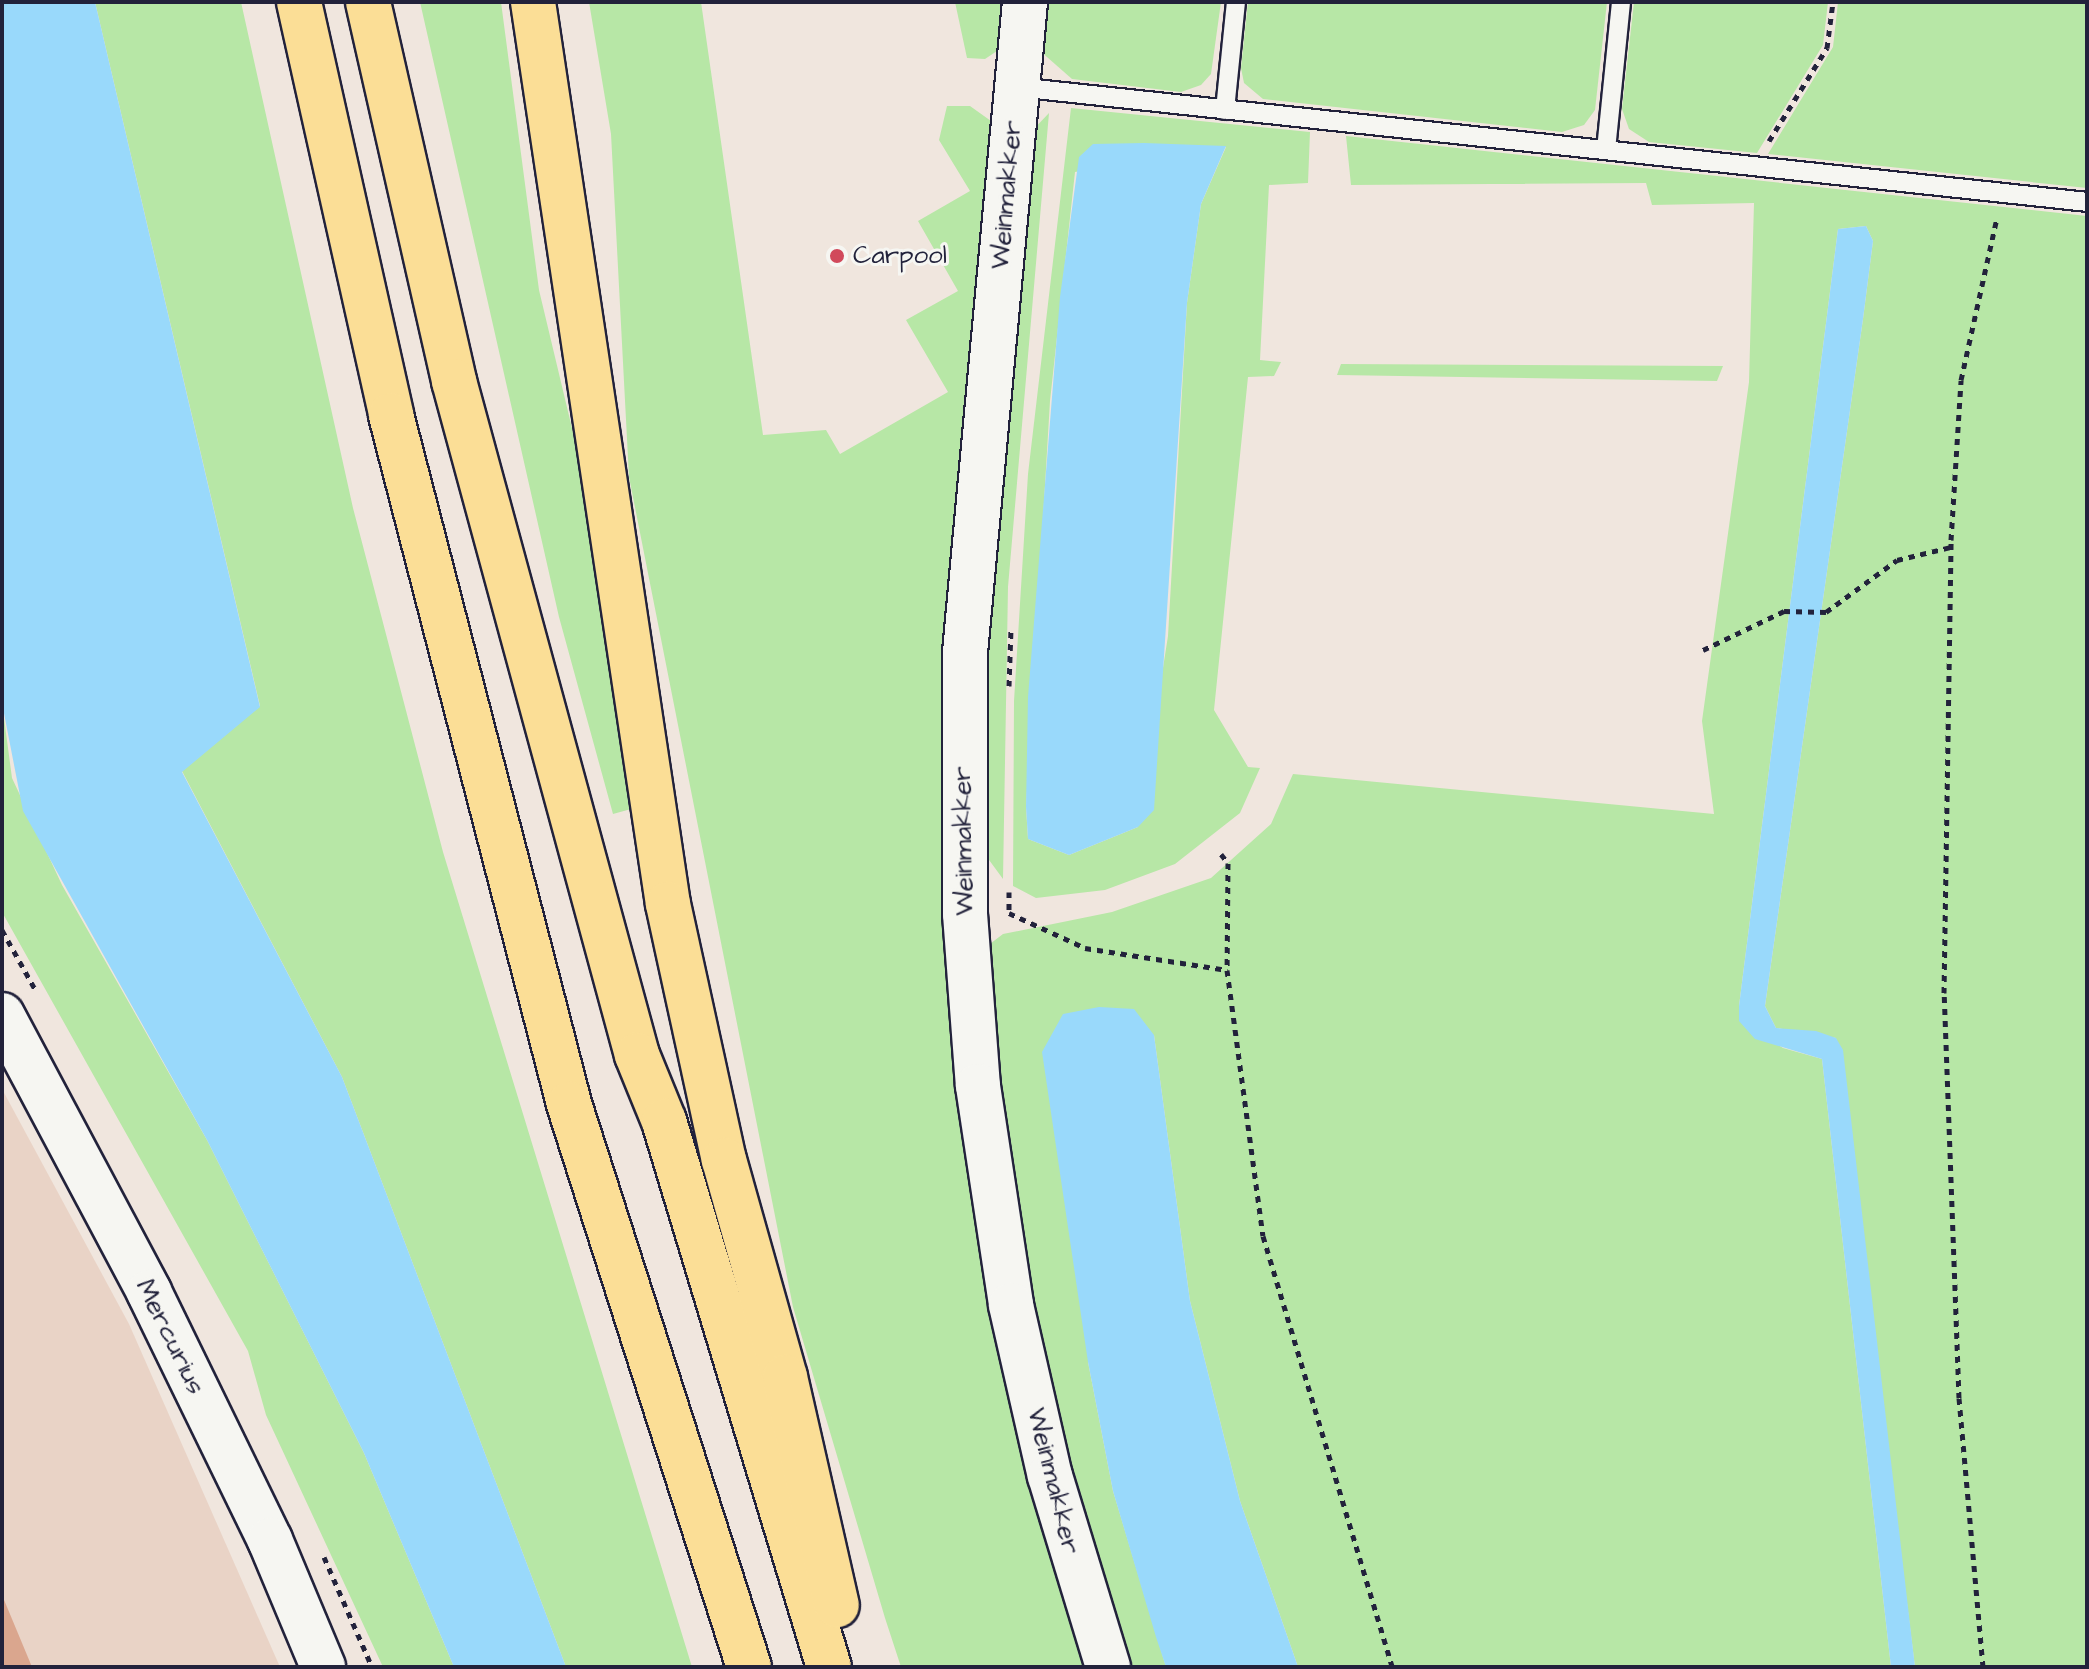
<!DOCTYPE html>
<style>
body{margin:0}
#map{position:relative;width:2089px;height:1669px;overflow:hidden;background:#f0e6de;font-family:"Architects Daughter",sans-serif}
div>[style]{position:absolute}
.built>*{inset:0;background:#e9d3c6}
.green>*{inset:0;background:#b7e7a6}
.water>*{inset:0;background:#99d9fb}
.building>*{inset:0;background:#daa68e}
.path>*{height:5px;margin-top:-2.5px;transform-origin:0;background:repeating-linear-gradient(90deg,#22223b 0 6px,transparent 0 12px)}
.roads{filter:drop-shadow(2px 0 #22223b) drop-shadow(-2px 0 #22223b) drop-shadow(0 2px #22223b) drop-shadow(0 -2px #22223b)}
.lane>*{height:18px;margin:-9px;padding:0 9px;transform-origin:9px;border-radius:9px;background:#f6f6f2}
.secondary>*{height:44px;margin:-22px;padding:0 22px;transform-origin:22px;border-radius:22px;background:#f6f6f2}
.highway>*{height:44px;margin:-22px;padding:0 22px;transform-origin:22px;border-radius:22px;background:#fbde96}
.dots>*{width:22px;height:22px;translate:-50% -50%;box-sizing:border-box;border:4px solid #f6f6f2;border-radius:50%}
span{translate:-50% -50%;white-space:nowrap;text-align:center;line-height:1.15;-webkit-text-stroke:6px #f6f6f2;paint-order:stroke}
.street-label{font-size:26px;color:#22223b}
.poi-label{font-size:26px;color:#22223b}
.left{translate:0 -50%;text-align:left}
.frame{position:absolute;inset:0;border:4px solid #22223b;pointer-events:none}
</style>
<div id="map">
<div class="built">
<div style="clip-path:polygon(2px 1089px,129px 1324px,280px 1667px,2px 1667px)"></div>
</div>
<div class="green">
<div style="clip-path:polygon(95px 2px,241px 2px,353px 508px,443px 852px,692px 1667px,566px 1667px,342px 1077px,182px 771px,260px 706px)"></div>
<div style="clip-path:polygon(420px 2px,501px 2px,539px 290px,586px 487px,631px 809px,613px 814px,559px 617px)"></div>
<div style="clip-path:polygon(589px 2px,701px 2px,763px 435px,826px 430px,840px 454px,948px 392px,906px 320px,958px 291px,918px 221px,970px 191px,939px 140px,947px 106px,970px 106px,991px 121px,995px 138px,945px 914px,1090px 1667px,901px 1667px,885px 1618px,793px 1307px,629px 477px,611px 134px)"></div>
<div style="clip-path:polygon(955px 2px,1008px 2px,997px 51px,985px 59px,967px 58px)"></div>
<div style="clip-path:polygon(1040px 2px,1221px 2px,1211px 74px,1201px 85px,1181px 92px,1072px 79px,1039px 50px)"></div>
<div style="clip-path:polygon(1248px 2px,1607px 2px,1595px 110px,1584px 125px,1562px 132px,1263px 99px,1244px 83px,1241px 68px)"></div>
<div style="clip-path:polygon(1634px 2px,1828px 2px,1823px 45px,1757px 153px,1649px 142px,1629px 129px,1622px 109px)"></div>
<div style="clip-path:polygon(1838px 2px,2087px 2px,2087px 188px,1768px 154px,1833px 47px)"></div>
<div style="clip-path:polygon(evenodd,1071px 108px,1310px 132px,1308px 183px,1269px 185px,1260px 360px,1281px 362px,1274px 376px,1248px 377px,1214px 710px,1248px 767px,1260px 768px,1240px 813px,1175px 864px,1105px 890px,1036px 898px,1013px 886px,1014px 701px,1028px 474px,1071px 108px,1226px 147px,1201px 204px,1187px 303px,1168px 636px,1138px 827px,1069px 855px,1028px 839px,1026px 807px,1050px 401px,1075px 172px,1226px 147px)"></div>
<div style="clip-path:polygon(1049px 113px,1008px 587px,1003px 879px,981px 849px,983px 702px,1030px 133px)"></div>
<div style="clip-path:polygon(1346px 136px,2087px 216px,2087px 1667px,1915px 1667px,1836px 1038px,1776px 1028px,1765px 1006px,1863px 319px,1873px 241px,1866px 226px,1838px 229px,1739px 1006px,1740px 1021px,1783px 1048px,1822px 1059px,1891px 1667px,1298px 1667px,1240px 1501px,1190px 1301px,1154px 1035px,1088px 1362px,1113px 1491px,1166px 1667px,1127px 1667px,1050px 1396px,1010px 1187px,986px 947px,1003px 934px,1112px 912px,1211px 878px,1271px 824px,1293px 774px,1714px 814px,1702px 721px,1749px 382px,1754px 203px,1652px 205px,1646px 183px,1351px 185px)"></div>
<div style="clip-path:polygon(1341px 364px,1723px 366px,1717px 381px,1337px 375px)"></div>
<div style="clip-path:polygon(2px 703px,12px 778px,62px 885px,207px 1140px,364px 1453px,454px 1667px,383px 1667px,266px 1415px,248px 1351px,2px 912px)"></div>
</div>
<div class="water">
<div style="clip-path:polygon(2px 2px,95px 2px,260px 707px,182px 772px,342px 1077px,566px 1667px,454px 1667px,364px 1453px,207px 1140px,23px 811px,2px 703px)"></div>
<div style="clip-path:polygon(1144px 143px,1226px 146px,1201px 204px,1187px 303px,1154px 810px,1138px 827px,1069px 855px,1028px 839px,1026px 807px,1028px 697px,1060px 297px,1079px 157px,1093px 144px)"></div>
<div style="clip-path:polygon(1866px 226px,1873px 241px,1863px 319px,1765px 1006px,1776px 1028px,1816px 1031px,1836px 1038px,1843px 1050px,1915px 1667px,1891px 1667px,1822px 1059px,1755px 1039px,1739px 1021px,1739px 1006px,1838px 229px)"></div>
<div style="clip-path:polygon(1099px 1007px,1134px 1009px,1154px 1035px,1190px 1301px,1240px 1501px,1298px 1667px,1166px 1667px,1156px 1637px,1113px 1491px,1088px 1362px,1042px 1052px,1063px 1014px)"></div>
</div>
<div class="building">
<div style="clip-path:polygon(2px 1595px,32px 1667px,2px 1667px)"></div>
</div>
<div class="path">
<div style="left:1769px;top:141px;width:110px;rotate:-58.1deg"></div>
<div style="left:1827px;top:48px;width:46px;rotate:-82.6deg"></div>
<div style="left:1703px;top:650px;width:90px;rotate:-25.7deg"></div>
<div style="left:1784px;top:611px;width:42px;rotate:1.4deg"></div>
<div style="left:1826px;top:612px;width:88px;rotate:-36.2deg"></div>
<div style="left:1897px;top:560px;width:56px;rotate:-13.5deg"></div>
<div style="left:1009px;top:686px;width:58px;rotate:-88deg"></div>
<div style="left:1221px;top:854px;width:11px;rotate:52deg"></div>
<div style="left:1228px;top:863px;width:107px;rotate:90.5deg"></div>
<div style="left:1227px;top:970px;width:268px;rotate:82.3deg"></div>
<div style="left:1263px;top:1236px;width:450px;rotate:73.3deg"></div>
<div style="left:1009px;top:892px;width:21px;rotate:90deg"></div>
<div style="left:1009px;top:913px;width:84px;rotate:24.7deg"></div>
<div style="left:1085px;top:948px;width:144px;rotate:8.8deg"></div>
<div style="left:2px;top:930px;width:68px;rotate:60.8deg"></div>
<div style="left:324px;top:1557px;width:120px;rotate:66.4deg"></div>
<div style="left:1983px;top:1667px;width:270px;rotate:-95.1deg"></div>
<div style="left:1959px;top:1398px;width:405px;rotate:-92.1deg"></div>
<div style="left:1944px;top:993px;width:453px;rotate:-89.1deg"></div>
<div style="left:1951px;top:540px;width:160px;rotate:-86.4deg"></div>
<div style="left:1961px;top:380px;width:166px;rotate:-77.5deg"></div>
</div>
<div class="roads">
<div class="lane">
<div style="left:1017px;top:87px;width:1076px;rotate:6.13deg"></div>
<div style="left:1225px;top:110px;width:109px;rotate:-84.2deg"></div>
<div style="left:1606px;top:150px;width:149px;rotate:-84.2deg"></div>
</div>
<div class="secondary">
<div style="left:1025px;top:2px;width:653px;rotate:95.27deg"></div>
<div style="left:965px;top:652px;width:262px;rotate:90deg"></div>
<div style="left:965px;top:914px;width:172px;rotate:85.7deg"></div>
<div style="left:978px;top:1086px;width:221px;rotate:81.4deg"></div>
<div style="left:1011px;top:1305px;width:175px;rotate:77.2deg"></div>
<div style="left:1050px;top:1476px;width:200px;rotate:73.1deg"></div>
<div style="left:2px;top:1015px;width:314px;rotate:62deg"></div>
<div style="left:149px;top:1292px;width:276px;rotate:64deg"></div>
<div style="left:270px;top:1540px;width:138px;rotate:67.3deg"></div>
</div>
<div class="highway">
<div style="left:299px;top:2px;width:423px;rotate:77.4deg"></div>
<div style="left:391px;top:415px;width:712px;rotate:75.51deg"></div>
<div style="left:569px;top:1104px;width:591px;rotate:72.27deg"></div>
<div style="left:368px;top:2px;width:389px;rotate:77.2deg"></div>
<div style="left:454px;top:381px;width:698px;rotate:74.81deg"></div>
<div style="left:637px;top:1055px;width:71px;rotate:67.8deg"></div>
<div style="left:664px;top:1121px;width:570px;rotate:73.19deg"></div>
<div style="left:533px;top:2px;width:912px;rotate:81.49deg"></div>
<div style="left:668px;top:904px;width:262px;rotate:77.7deg"></div>
<div style="left:724px;top:1160px;width:225px;rotate:74.3deg"></div>
<div style="left:785px;top:1377px;width:234px;rotate:77.2deg"></div>
</div>
</div>
<div class="dots">
<div style="left:837px;top:256px;background:#d1495b"></div>
</div>
<div class="street-label">
<span style="left:1007px;top:195px;rotate:-85deg">Weinmakker</span>
<span style="left:964px;top:841px;rotate:-91deg">Weinmakker</span>
<span style="left:170px;top:1337px;rotate:64deg">Mercurius</span>
<span style="left:1053px;top:1481px;rotate:76deg">Weinmakker</span>
</div>
<div class="poi-label">
<span class="left" style="left:853px;top:256px">Carpool</span>
</div>
<div class="frame"></div>
</div>
